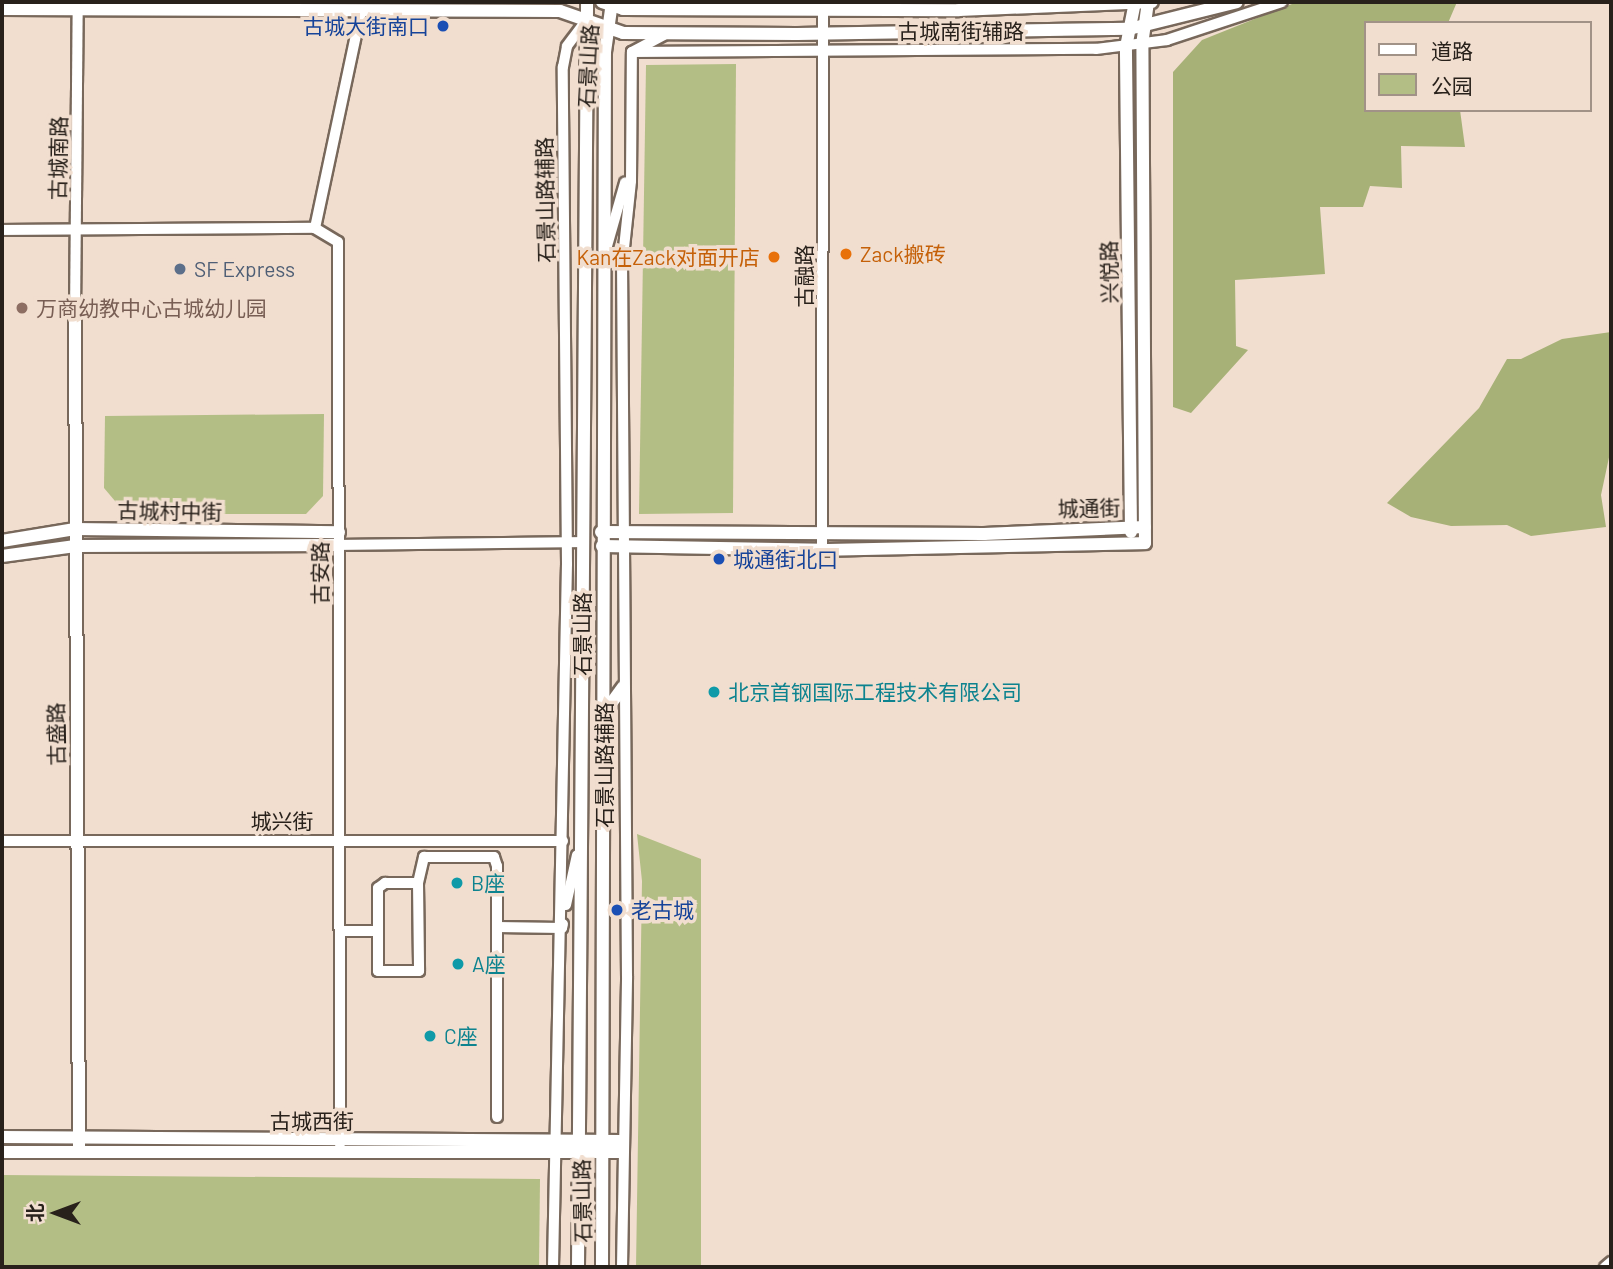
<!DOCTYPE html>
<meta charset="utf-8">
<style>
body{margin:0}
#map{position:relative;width:1613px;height:1269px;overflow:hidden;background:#f1decf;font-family:Barlow,"Noto Sans SC",sans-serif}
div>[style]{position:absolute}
.green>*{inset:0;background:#b3be85}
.forest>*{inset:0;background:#a7b177}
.roads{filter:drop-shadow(2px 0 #78685b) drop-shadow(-2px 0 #78685b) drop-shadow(0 2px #78685b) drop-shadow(0 -2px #78685b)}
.minor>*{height:10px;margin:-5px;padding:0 5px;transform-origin:5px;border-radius:5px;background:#fff}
.major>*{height:12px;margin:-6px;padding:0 6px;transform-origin:6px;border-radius:6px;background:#fff}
.dots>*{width:19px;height:19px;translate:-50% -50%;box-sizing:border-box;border:4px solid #f1decf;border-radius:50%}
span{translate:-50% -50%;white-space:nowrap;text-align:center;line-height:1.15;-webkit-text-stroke:7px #f1decf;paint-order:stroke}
.transit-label{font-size:21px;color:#164399}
.right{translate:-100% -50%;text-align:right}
.left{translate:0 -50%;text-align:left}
.street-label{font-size:21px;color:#28211b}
.food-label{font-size:21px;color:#c56008}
.service-label{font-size:21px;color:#4e5e75}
.education-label{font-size:21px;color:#785e54}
.culture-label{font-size:21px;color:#0d838f}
.frame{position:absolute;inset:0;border:4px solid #28211b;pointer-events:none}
.legend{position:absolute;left:1364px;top:21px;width:228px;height:91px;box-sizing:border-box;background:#f1decf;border:2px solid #a19287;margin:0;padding:9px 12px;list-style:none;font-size:21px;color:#28211b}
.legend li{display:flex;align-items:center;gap:14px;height:35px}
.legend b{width:35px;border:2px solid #a19287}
.north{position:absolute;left:21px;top:1178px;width:70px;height:70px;-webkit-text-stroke:5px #f1decf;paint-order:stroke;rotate:270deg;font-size:19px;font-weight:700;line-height:28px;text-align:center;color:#28211b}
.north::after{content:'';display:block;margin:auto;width:24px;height:32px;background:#28211b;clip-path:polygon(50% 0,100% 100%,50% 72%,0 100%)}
</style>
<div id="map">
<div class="green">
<div style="clip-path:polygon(736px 64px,733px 513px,639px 514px,646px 65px)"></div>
<div style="clip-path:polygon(324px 414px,323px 496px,306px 514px,126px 514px,104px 488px,105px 416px)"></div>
<div style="clip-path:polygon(637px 834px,701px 859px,701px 1267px,636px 1267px,642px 881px)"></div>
<div style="clip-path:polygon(2px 1175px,540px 1179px,539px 1267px,2px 1267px)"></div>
</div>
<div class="forest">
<div style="clip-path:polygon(1297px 2px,1457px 2px,1448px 23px,1366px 23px,1366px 110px,1460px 110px,1465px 147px,1401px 146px,1402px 188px,1370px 186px,1363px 207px,1320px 207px,1325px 274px,1235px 280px,1236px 346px,1248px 350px,1191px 413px,1173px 407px,1173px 72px,1202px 40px)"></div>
<div style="clip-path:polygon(1611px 332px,1611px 448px,1601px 495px,1606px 527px,1531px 536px,1507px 525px,1451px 526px,1411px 517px,1387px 503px,1479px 408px,1507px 359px,1521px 359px,1562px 339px)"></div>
</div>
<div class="roads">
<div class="minor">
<div style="left:632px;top:52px;width:464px;rotate:-0.4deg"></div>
<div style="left:1096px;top:49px;width:72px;rotate:-7.2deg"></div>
<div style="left:1167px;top:40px;width:121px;rotate:-18.3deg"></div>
<div style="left:2px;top:230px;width:313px;rotate:-0.4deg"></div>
<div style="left:607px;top:246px;width:66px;rotate:-74.1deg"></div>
<div style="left:75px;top:316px;width:314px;rotate:-89.5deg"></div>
<div style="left:339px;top:545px;width:244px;rotate:-0.7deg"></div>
<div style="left:822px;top:550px;width:548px;rotate:-89.9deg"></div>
<div style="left:2px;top:841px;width:561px"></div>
<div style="left:385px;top:883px;width:33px"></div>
<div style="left:418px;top:883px;width:88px;rotate:89.3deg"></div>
<div style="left:419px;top:971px;width:41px;rotate:180deg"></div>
<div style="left:378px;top:971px;width:83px;rotate:-90deg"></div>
<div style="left:378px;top:888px;width:9px;rotate:-36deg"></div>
<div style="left:418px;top:883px;width:27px;rotate:-77deg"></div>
<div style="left:424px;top:857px;width:70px"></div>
<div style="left:494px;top:857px;width:9px;rotate:72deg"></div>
<div style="left:497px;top:866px;width:251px;rotate:90deg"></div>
<div style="left:566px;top:905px;width:51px;rotate:-77.6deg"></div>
<div style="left:497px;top:927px;width:65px;rotate:0.9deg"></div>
<div style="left:562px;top:928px;width:4px;rotate:-76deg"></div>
<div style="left:341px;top:931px;width:37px"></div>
<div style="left:340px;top:1144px;width:902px;rotate:-90.13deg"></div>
<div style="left:338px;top:242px;width:27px;rotate:-149deg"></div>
<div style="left:315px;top:228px;width:222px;rotate:-78deg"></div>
<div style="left:553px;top:1267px;width:703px;rotate:-88.86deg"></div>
<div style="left:567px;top:564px;width:497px;rotate:-90.5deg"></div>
<div style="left:563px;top:67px;width:21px;rotate:-79deg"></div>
<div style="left:567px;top:46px;width:31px;rotate:-53deg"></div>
<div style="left:622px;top:1267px;width:291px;rotate:-89deg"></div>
<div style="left:627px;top:976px;width:709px;rotate:-90.4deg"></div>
<div style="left:622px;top:267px;width:86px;rotate:-84deg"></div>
<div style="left:631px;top:181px;width:129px;rotate:-89.6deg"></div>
<div style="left:632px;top:52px;width:36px;rotate:-28deg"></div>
<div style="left:1605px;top:1267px;width:8px;rotate:-40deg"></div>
</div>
<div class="major">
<div style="left:602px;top:2px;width:22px;rotate:18deg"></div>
<div style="left:623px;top:9px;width:336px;rotate:0.2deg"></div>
<div style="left:959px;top:10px;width:193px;rotate:-2.4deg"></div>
<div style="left:2px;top:9px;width:558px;rotate:0.21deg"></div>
<div style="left:560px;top:11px;width:67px;rotate:19.2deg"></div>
<div style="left:623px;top:33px;width:174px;rotate:0.3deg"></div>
<div style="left:797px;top:34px;width:332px;rotate:-0.9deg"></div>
<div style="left:1129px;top:29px;width:111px;rotate:-14deg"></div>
<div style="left:75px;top:316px;width:835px;rotate:89.73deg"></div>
<div style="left:601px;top:532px;width:383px;rotate:0.3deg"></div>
<div style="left:984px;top:534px;width:161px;rotate:-2.5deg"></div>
<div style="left:1131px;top:532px;width:485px;rotate:-90.6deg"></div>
<div style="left:1126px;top:47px;width:46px;rotate:-78.7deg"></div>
<div style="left:2px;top:541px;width:74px;rotate:-9.3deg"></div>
<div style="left:75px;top:529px;width:264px;rotate:0.7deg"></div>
<div style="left:602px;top:546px;width:220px;rotate:1deg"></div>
<div style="left:822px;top:550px;width:323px;rotate:-1.2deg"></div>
<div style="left:1145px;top:543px;width:498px;rotate:-90.3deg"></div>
<div style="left:1142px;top:45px;width:43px;rotate:-82.1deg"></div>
<div style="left:2px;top:556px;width:74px;rotate:-7.8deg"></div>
<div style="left:75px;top:546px;width:264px;rotate:-0.2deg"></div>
<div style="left:602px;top:716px;width:36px;rotate:-54deg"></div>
<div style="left:2px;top:1137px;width:620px;rotate:0.37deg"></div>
<div style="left:2px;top:1152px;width:620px"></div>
<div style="left:578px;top:1267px;width:1265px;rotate:-89.59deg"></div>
<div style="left:602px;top:1267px;width:1215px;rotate:-89.86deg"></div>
<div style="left:605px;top:52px;width:50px;rotate:-82deg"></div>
</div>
</div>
<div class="dots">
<div style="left:443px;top:26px;background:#1a4fb4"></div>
<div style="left:846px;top:254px;background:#e8710a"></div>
<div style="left:774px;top:257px;background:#e8710a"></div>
<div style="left:180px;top:269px;background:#5c6f8a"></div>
<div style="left:22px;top:308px;background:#8d6e63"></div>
<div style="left:719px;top:559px;background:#1a4fb4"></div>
<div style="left:714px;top:692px;background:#0f9aa8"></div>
<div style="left:457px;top:883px;background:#0f9aa8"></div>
<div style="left:617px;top:910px;background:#1a4fb4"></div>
<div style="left:458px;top:964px;background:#0f9aa8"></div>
<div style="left:430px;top:1036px;background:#0f9aa8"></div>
</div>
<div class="transit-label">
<span class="right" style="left:429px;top:26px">古城大街南口</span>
<span class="left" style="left:733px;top:559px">城通街北口</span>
<span class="left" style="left:631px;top:910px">老古城</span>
</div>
<div class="street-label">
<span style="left:961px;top:31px">古城南街辅路</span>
<span style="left:588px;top:66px;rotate:-87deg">石景山路</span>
<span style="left:58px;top:158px;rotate:-89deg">古城南路</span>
<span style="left:545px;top:200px;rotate:-91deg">石景山路辅路</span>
<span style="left:1109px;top:272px;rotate:-91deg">兴悦路</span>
<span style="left:804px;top:276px;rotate:-90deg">古融路</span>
<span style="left:1089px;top:508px;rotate:-1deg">城通街</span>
<span style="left:170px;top:511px;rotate:1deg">古城村中街</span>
<span style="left:320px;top:573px;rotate:-90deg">古安路</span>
<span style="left:582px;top:634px;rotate:-90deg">石景山路</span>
<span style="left:56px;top:734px;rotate:-91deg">古盛路</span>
<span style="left:604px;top:765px;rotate:-90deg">石景山路辅路</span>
<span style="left:282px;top:821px">城兴街</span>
<span style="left:312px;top:1121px">古城西街</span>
<span style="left:582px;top:1201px;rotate:-91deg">石景山路</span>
</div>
<div class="food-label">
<span class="left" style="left:860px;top:254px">Zack搬砖</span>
<span class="right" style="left:760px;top:257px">Kan在Zack对面开店</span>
</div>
<div class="service-label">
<span class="left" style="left:194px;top:269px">SF Express</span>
</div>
<div class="education-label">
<span class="left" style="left:36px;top:308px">万商幼教中心古城幼儿园</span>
</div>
<div class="culture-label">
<span class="left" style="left:728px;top:692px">北京首钢国际工程技术有限公司</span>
<span class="left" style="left:471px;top:883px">B座</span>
<span class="left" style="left:472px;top:964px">A座</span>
<span class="left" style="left:444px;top:1036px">C座</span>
</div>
<div class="frame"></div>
<ul class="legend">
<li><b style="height:9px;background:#fff"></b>道路</li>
<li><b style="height:19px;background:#b3be85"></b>公园</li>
</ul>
<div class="north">北</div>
</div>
